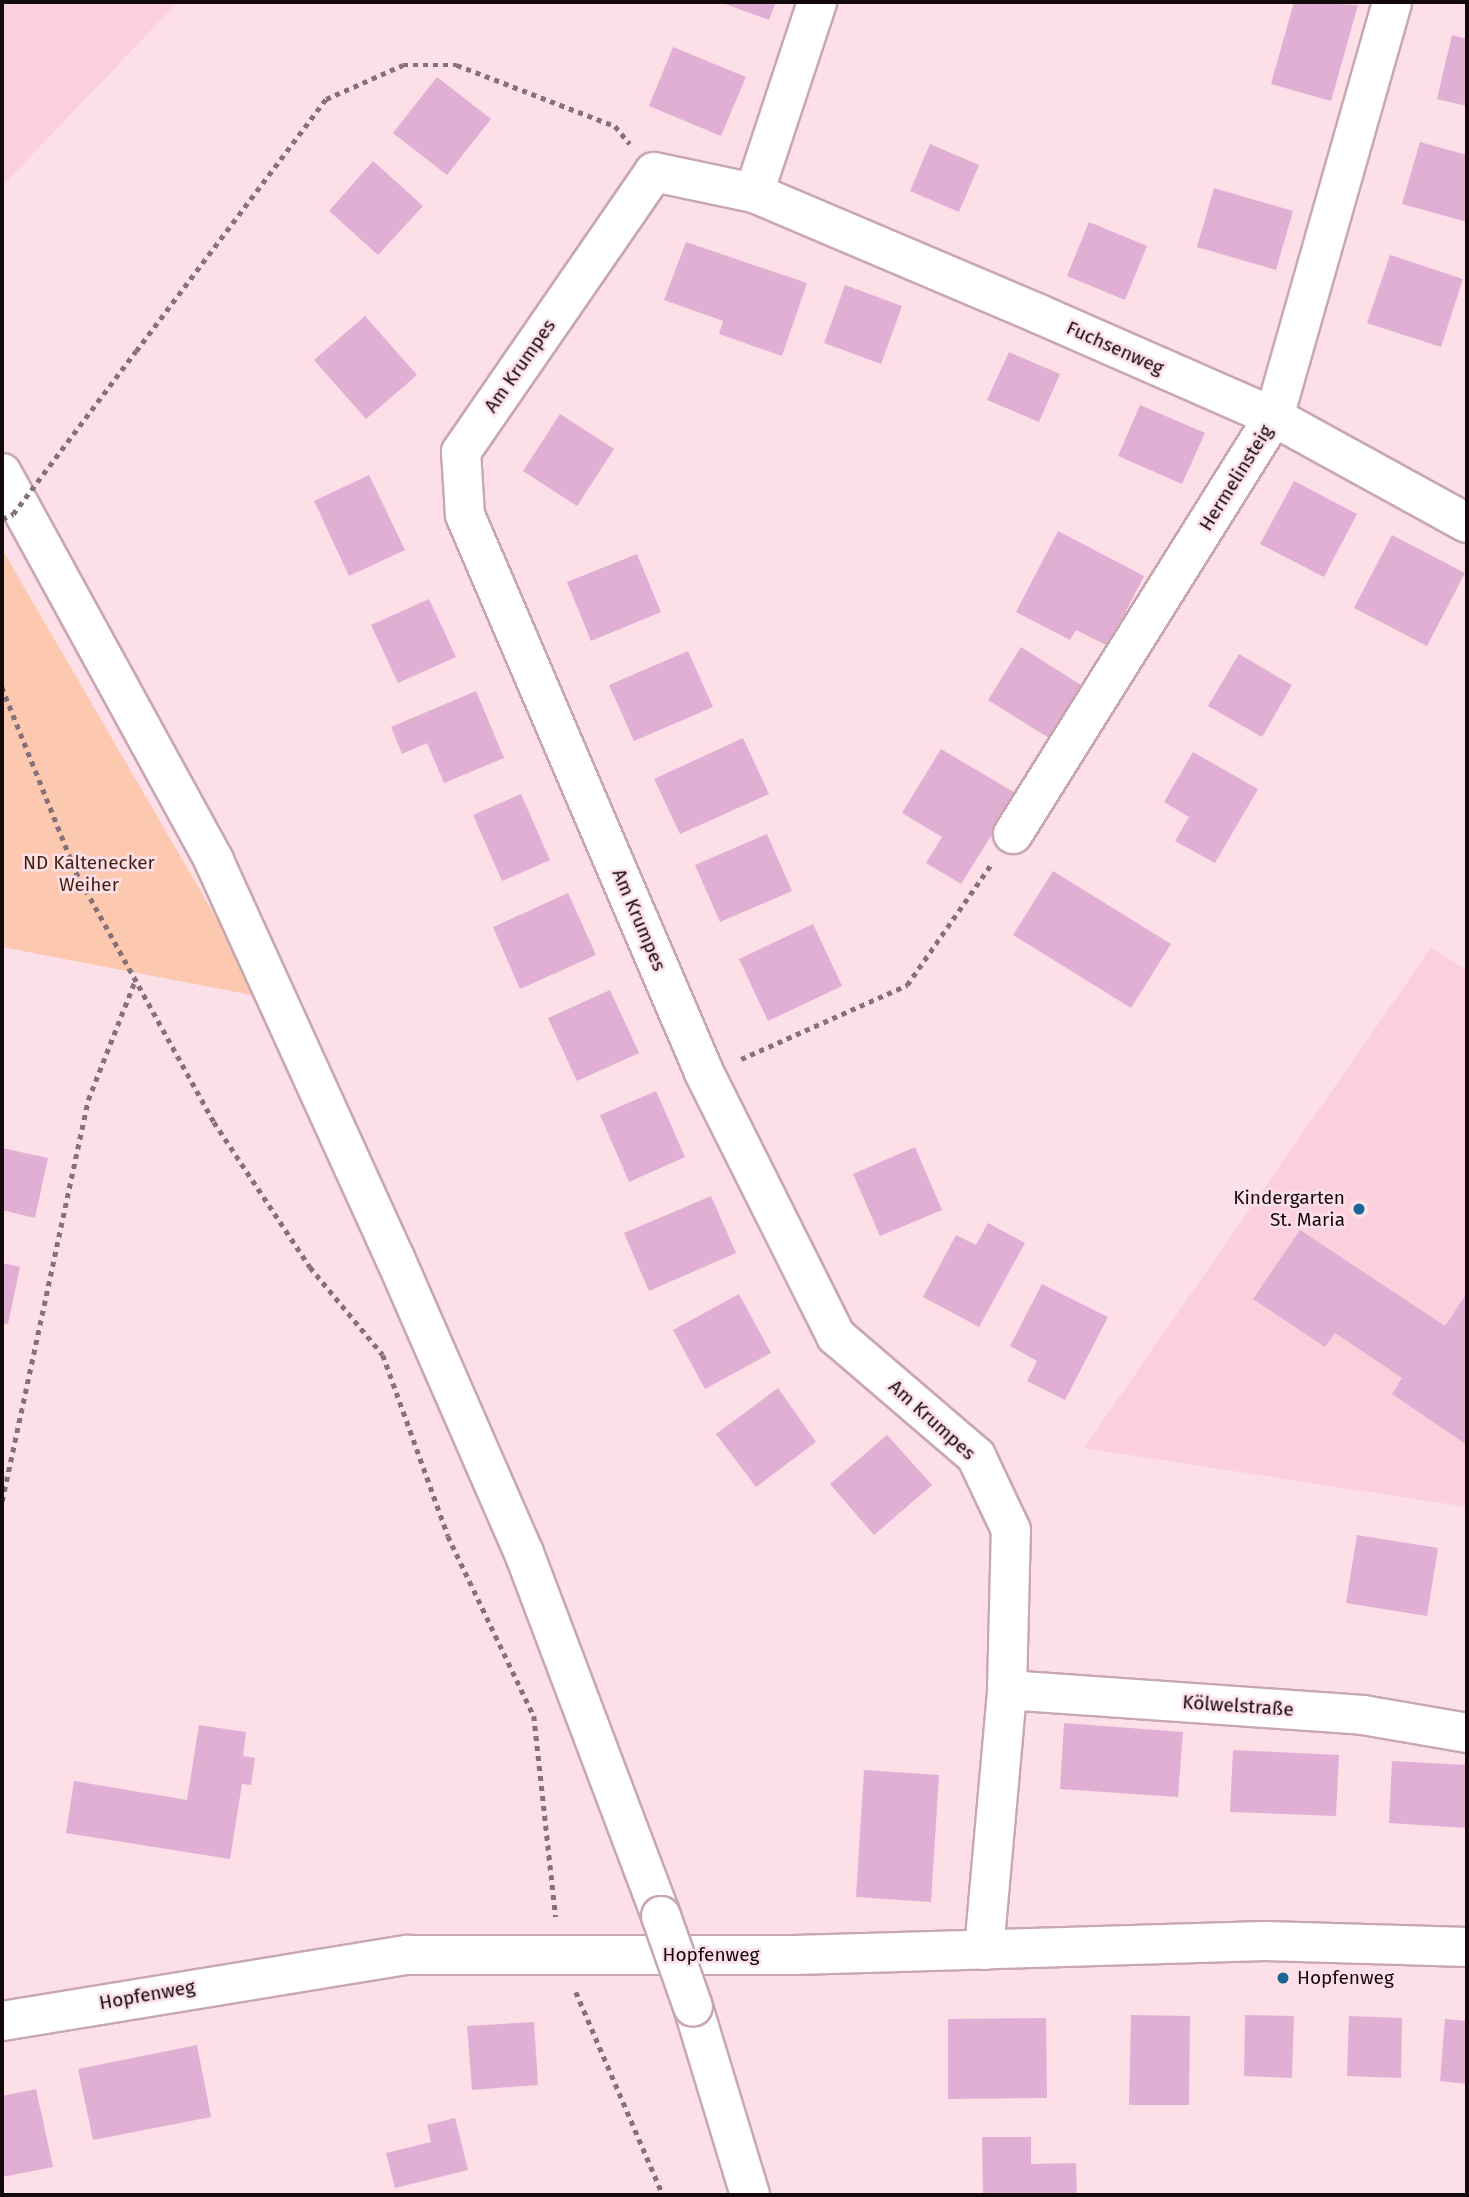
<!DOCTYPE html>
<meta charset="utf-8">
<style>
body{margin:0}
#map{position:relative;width:1469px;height:2197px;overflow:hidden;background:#fcdfe7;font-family:"Fira Sans",sans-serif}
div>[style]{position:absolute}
.built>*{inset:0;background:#fbcfdb}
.green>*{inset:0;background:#fcc8b0}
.building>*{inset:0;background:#e2afd4}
.path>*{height:4.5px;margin-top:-2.25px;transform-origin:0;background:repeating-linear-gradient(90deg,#857177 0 5px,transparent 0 10px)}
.roads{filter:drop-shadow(2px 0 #c9a7b1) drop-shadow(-2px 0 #c9a7b1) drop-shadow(0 2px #c9a7b1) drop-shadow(0 -2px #c9a7b1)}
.minor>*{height:38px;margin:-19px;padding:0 19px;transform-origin:19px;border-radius:19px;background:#fff}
.primary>*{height:38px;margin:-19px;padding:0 19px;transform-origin:19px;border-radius:19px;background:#fff}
.path-bridge>*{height:4.5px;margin-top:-2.25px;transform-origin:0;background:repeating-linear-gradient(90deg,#857177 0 5px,transparent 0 10px)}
.bridges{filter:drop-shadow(2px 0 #c9a7b1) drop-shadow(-2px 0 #c9a7b1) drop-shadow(0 2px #c9a7b1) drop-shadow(0 -2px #c9a7b1)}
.primary-bridge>*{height:38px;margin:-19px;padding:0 19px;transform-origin:19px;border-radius:19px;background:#fff}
.dots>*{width:19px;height:19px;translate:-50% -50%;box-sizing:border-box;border:4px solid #fcdfe7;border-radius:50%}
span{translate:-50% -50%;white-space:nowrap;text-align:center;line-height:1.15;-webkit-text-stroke:5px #fcdfe7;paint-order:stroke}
.street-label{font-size:19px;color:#13080c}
.park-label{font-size:19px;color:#441f0c}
.poi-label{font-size:19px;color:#13080c}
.right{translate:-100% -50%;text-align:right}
.left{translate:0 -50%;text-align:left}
.frame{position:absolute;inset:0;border:4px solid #13080c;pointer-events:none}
</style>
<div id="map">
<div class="built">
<div style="clip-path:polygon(2px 2px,178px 2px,2px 186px)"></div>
<div style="clip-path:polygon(1431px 948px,1467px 970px,1467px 1507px,1084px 1448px)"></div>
</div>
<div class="green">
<div style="clip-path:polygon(2px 549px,262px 997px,2px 947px)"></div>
</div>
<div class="building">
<div style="clip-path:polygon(720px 2px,776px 2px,769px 20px)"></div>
<div style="clip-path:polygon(1294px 2px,1358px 5px,1331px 101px,1271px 84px)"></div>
<div style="clip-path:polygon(1452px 35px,1467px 39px,1467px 106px,1437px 99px)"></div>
<div style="clip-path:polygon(673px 47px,746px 77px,721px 136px,649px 106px)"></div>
<div style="clip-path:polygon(437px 77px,491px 119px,447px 175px,393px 133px)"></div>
<div style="clip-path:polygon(1420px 142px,1467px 155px,1467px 222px,1402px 204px)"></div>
<div style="clip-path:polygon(930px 144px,979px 165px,959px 212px,910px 191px)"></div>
<div style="clip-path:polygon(373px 161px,423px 206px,378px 255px,329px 211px)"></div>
<div style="clip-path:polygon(1214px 188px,1293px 211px,1276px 270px,1197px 247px)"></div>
<div style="clip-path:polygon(1089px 222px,1147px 246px,1125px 300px,1067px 276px)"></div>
<div style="clip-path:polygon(686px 242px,807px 283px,782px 356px,719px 334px,723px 321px,664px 300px)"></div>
<div style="clip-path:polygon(1390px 255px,1463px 279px,1441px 347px,1367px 323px)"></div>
<div style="clip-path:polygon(845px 285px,902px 306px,881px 364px,824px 343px)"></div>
<div style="clip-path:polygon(365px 316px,417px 375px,366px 419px,314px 360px)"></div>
<div style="clip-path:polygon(1009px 352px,1060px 374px,1039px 422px,987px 400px)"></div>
<div style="clip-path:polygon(1140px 405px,1205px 433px,1182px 484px,1118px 456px)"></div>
<div style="clip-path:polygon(560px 414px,614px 449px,577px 506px,523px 471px)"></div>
<div style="clip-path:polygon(369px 475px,405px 550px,349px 576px,314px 501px)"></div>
<div style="clip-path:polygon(1294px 481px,1357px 514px,1324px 577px,1260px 544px)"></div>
<div style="clip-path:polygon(1058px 531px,1144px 576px,1108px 646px,1076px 630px,1070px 640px,1016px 612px)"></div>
<div style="clip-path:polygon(1392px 535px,1465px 573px,1427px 646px,1354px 608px)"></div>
<div style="clip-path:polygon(637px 554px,661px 612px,591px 641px,567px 582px)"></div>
<div style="clip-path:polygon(429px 599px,456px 657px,398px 683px,371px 625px)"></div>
<div style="clip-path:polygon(1021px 647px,1081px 685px,1049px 738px,988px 700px)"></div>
<div style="clip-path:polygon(688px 651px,713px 707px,634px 741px,609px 685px)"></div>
<div style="clip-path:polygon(1239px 654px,1292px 685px,1262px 737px,1208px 706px)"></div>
<div style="clip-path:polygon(476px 691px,504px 758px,444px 783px,427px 743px,402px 754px,391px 727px)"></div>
<div style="clip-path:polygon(743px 738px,769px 794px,680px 834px,654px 779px)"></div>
<div style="clip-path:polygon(941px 749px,1017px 794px,961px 884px,926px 863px,942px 837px,902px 813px)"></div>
<div style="clip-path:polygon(1193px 752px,1258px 789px,1215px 863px,1175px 841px,1189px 817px,1164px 802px)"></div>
<div style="clip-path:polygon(521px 794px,550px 860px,502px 881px,473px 815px)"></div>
<div style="clip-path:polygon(767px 834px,792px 891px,720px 922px,695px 865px)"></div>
<div style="clip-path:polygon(1053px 871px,1171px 944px,1131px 1008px,1013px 935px)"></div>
<div style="clip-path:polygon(568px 893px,596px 955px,520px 989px,493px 927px)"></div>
<div style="clip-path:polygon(813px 924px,842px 986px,768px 1021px,739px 959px)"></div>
<div style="clip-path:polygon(610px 990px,639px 1053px,577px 1081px,548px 1018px)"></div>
<div style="clip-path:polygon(656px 1091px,685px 1157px,629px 1182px,600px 1115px)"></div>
<div style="clip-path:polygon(915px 1147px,942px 1210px,880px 1236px,853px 1174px)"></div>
<div style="clip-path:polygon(2px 1148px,48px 1158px,35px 1218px,2px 1210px)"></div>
<div style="clip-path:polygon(711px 1196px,736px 1253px,649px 1291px,624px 1233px)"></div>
<div style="clip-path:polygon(988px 1223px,1025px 1243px,979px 1327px,923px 1297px,956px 1235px,976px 1245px)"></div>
<div style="clip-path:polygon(1300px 1230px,1445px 1326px,1467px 1293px,1467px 1445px,1392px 1394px,1402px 1378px,1335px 1333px,1325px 1347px,1253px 1299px)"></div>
<div style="clip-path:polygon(2px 1263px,20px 1267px,8px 1324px,2px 1323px)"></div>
<div style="clip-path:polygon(1042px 1284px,1108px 1317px,1065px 1400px,1027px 1381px,1037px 1361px,1010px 1346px)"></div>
<div style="clip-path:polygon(739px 1294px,771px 1353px,705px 1389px,673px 1330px)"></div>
<div style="clip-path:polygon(778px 1388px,816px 1442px,756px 1487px,716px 1434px)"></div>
<div style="clip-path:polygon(887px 1435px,932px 1485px,874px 1535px,830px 1484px)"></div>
<div style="clip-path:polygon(1357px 1535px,1438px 1548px,1427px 1616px,1346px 1603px)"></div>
<div style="clip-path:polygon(1064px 1723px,1183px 1732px,1178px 1797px,1060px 1789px)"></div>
<div style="clip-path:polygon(199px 1725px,246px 1732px,243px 1756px,255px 1758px,251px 1785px,242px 1784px,230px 1859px,66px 1833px,74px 1781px,187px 1800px)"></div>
<div style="clip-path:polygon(1233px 1750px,1339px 1755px,1336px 1816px,1230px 1812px)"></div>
<div style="clip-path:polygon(1392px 1761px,1467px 1765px,1467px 1828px,1389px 1823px)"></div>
<div style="clip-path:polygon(864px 1770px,939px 1775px,931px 1902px,856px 1897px)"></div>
<div style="clip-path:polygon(1131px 2015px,1190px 2016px,1189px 2105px,1129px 2105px)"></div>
<div style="clip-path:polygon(1245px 2015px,1294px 2016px,1292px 2078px,1244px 2076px)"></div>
<div style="clip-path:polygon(1349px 2016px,1402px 2018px,1401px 2078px,1347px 2076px)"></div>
<div style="clip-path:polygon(1046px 2018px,1047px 2098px,948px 2099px,948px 2019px)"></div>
<div style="clip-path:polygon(1445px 2019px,1467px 2021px,1467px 2084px,1440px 2081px)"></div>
<div style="clip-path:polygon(534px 2022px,538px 2085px,472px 2090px,467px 2026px)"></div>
<div style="clip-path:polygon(197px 2045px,211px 2117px,93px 2140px,78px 2069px)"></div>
<div style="clip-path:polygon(36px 2089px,53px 2167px,2px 2177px,2px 2096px)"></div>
<div style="clip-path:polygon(455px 2118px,468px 2170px,395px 2188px,386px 2153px,431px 2142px,427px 2125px)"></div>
<div style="clip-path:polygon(982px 2137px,1031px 2137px,1031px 2164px,1076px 2163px,1077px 2195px,983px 2195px)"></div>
</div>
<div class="path">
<div style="left:136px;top:351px;width:316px;rotate:-53deg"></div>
<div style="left:326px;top:99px;width:84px;rotate:-23.8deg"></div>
<div style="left:403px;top:65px;width:54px"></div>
<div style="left:457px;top:65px;width:169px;rotate:21.1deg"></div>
<div style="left:615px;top:126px;width:23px;rotate:50deg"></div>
<div style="left:2px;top:687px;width:199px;rotate:68.2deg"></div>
<div style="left:76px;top:872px;width:286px;rotate:61.1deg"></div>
<div style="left:214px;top:1122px;width:174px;rotate:56.5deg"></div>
<div style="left:310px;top:1267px;width:114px;rotate:50.3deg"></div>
<div style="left:383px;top:1355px;width:192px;rotate:70.2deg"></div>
<div style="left:448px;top:1536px;width:199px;rotate:64.5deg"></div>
<div style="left:534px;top:1716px;width:202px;rotate:83.8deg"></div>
<div style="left:741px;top:1059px;width:182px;rotate:-24deg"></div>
<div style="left:907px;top:985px;width:149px;rotate:-55.1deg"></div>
<div style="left:2px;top:1501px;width:410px;rotate:-77.9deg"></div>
<div style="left:88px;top:1100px;width:131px;rotate:-68.5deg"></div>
<div style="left:576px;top:1992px;width:221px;rotate:66.8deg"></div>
</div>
<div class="roads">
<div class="minor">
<div style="left:754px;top:193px;width:201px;rotate:-71.7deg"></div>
<div style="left:1013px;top:834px;width:492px;rotate:-58deg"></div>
<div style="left:1274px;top:417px;width:431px;rotate:-74.1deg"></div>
<div style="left:1007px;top:1690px;width:357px;rotate:4deg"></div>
<div style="left:1363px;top:1715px;width:106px;rotate:9.8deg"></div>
<div style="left:984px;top:1950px;width:261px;rotate:-84.9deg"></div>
<div style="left:1007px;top:1690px;width:160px;rotate:-88.6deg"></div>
<div style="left:1011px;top:1530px;width:82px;rotate:-115.3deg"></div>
<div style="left:976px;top:1456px;width:184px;rotate:-139.4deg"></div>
<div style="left:836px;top:1336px;width:295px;rotate:-116.6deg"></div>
<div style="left:704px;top:1072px;width:606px;rotate:-113.22deg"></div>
<div style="left:465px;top:515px;width:63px;rotate:-93.6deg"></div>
<div style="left:461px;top:452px;width:340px;rotate:-55.4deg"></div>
<div style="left:654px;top:172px;width:102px;rotate:11.9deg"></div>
<div style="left:754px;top:193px;width:310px;rotate:23deg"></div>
<div style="left:1039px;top:314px;width:257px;rotate:23.7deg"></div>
<div style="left:1274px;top:417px;width:220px;rotate:28.8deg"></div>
<div style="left:2px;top:2021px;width:410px;rotate:-9.3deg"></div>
<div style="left:407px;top:1955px;width:388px"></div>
<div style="left:795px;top:1955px;width:470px;rotate:-1.7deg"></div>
<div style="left:1265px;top:1941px;width:202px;rotate:1.7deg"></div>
</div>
<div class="primary">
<div style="left:2px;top:473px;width:442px;rotate:61.3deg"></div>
<div style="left:214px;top:861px;width:436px;rotate:65.5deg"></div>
<div style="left:395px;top:1258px;width:322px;rotate:66.4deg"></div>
<div style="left:524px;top:1553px;width:388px;rotate:69.3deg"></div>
<div style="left:693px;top:2007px;width:196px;rotate:73.1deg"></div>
</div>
</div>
<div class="path-bridge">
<div style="left:2px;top:519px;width:12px;rotate:-24deg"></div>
<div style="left:13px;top:514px;width:204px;rotate:-53deg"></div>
</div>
<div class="bridges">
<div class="primary-bridge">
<div style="left:661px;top:1916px;width:96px;rotate:70.6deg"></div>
</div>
</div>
<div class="dots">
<div style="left:1359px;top:1209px;background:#1a6699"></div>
<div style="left:1283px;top:1978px;background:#1a6699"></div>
</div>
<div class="street-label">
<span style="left:1115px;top:348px;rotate:24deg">Fuchsenweg</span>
<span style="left:520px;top:366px;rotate:-55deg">Am Krumpes</span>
<span style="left:1236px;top:478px;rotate:-58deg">Hermelinsteig</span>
<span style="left:639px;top:920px;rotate:67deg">Am Krumpes</span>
<span style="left:932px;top:1420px;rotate:42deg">Am Krumpes</span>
<span style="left:1238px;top:1706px;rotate:4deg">Kölwelstraße</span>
<span style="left:711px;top:1955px">Hopfenweg</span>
<span style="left:147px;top:1995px;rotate:-10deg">Hopfenweg</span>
</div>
<div class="park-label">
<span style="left:89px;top:874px">ND Kaltenecker<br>Weiher</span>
</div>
<div class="poi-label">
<span class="right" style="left:1345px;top:1209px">Kindergarten<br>St. Maria</span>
<span class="left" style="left:1297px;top:1978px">Hopfenweg</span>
</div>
<div class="frame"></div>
</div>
